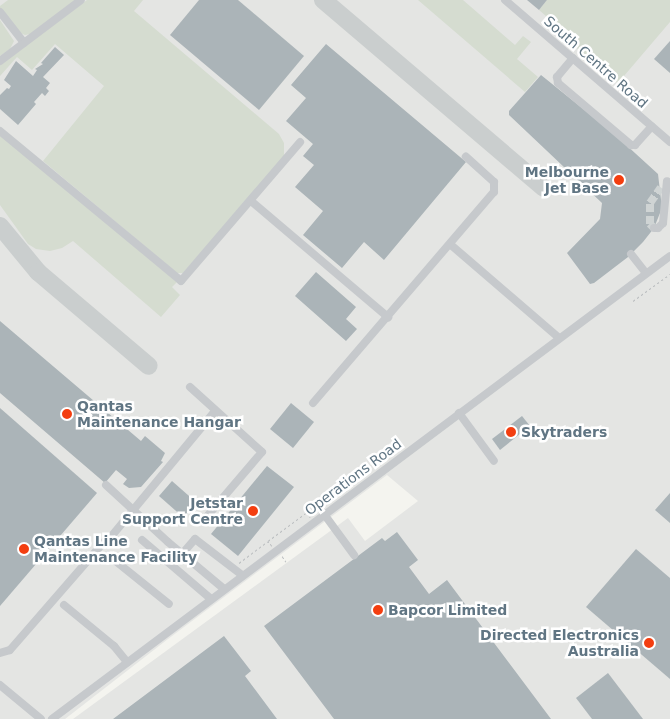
<!DOCTYPE html>
<style>
body{margin:0}
#map{position:relative;width:670px;height:719px;overflow:hidden;background:#f4f4ef;font-family:"DejaVu Sans",sans-serif}
div>[style]{position:absolute}
.built>*{inset:0;background:#e4e5e3}
.green>*{inset:0;background:#d5dcd0}
.taxiway>*{height:18px;margin:-9px;padding:0 9px;transform-origin:9px;border-radius:9px;background:#cacece}
.building>*{inset:0;background:#abb4b8}
.minor-tunnel>*{height:8px;margin-top:-4px;transform-origin:0;background:repeating-linear-gradient(90deg,#cfd4d4 0 8px,transparent 0 12px)}
.path>*{height:1px;margin-top:-0.5px;transform-origin:0;background:repeating-linear-gradient(90deg,#bcbfc1 0 2.5px,transparent 0 5px)}
.minor>*{height:8px;margin:-4px;padding:0 4px;transform-origin:4px;border-radius:4px;background:#c6c9cc}
.dots>*{width:14px;height:14px;translate:-50% -50%;box-sizing:border-box;border:2px solid #fff;border-radius:50%}
span{translate:-50% -50%;white-space:nowrap;text-align:center;line-height:1.15;-webkit-text-stroke:5px #fff;paint-order:stroke}
.street-label{font-size:14px;color:#607583}
.poi-label{font-size:14px;color:#607583;font-weight:700}
.right{translate:-100% -50%;text-align:right}
.left{translate:0 -50%;text-align:left}
</style>
<div id="map">
<div class="built">
<div style="clip-path:polygon(0 0,670px 0,670px 719px,73px 719px,348px 518px,365px 541px,418px 501px,387px 475px,168px 639px,65px 719px,0 719px)"></div>
</div>
<div class="green">
<div style="clip-path:polygon(8px 0,76px 0,30px 34px,25px 35px,18px 32px,0 9px,0 6px)"></div>
<div style="clip-path:polygon(87px 0,143px 0,134px 11px,279px 134px,284px 143px,284px 157px,183px 273px,177px 273px,43px 161px,104px 86px,55px 44px,32px 70px,17px 57px,0 76px,0 65px)"></div>
<div style="clip-path:polygon(418px 0,463px 0,515px 45px,523px 36px,531px 42px,517px 59px,538px 77px,525px 92px)"></div>
<div style="clip-path:polygon(547px 0,670px 0,670px 22px,618px 83px,565px 38px,561px 29px,539px 10px)"></div>
<div style="clip-path:polygon(0 20px,14px 41px,10px 49px,0 56px)"></div>
<div style="clip-path:polygon(0 135px,177px 282px,172px 287px,180px 295px,161px 317px,73px 241px,62px 248px,50px 251px,36px 249px,28px 244px,0 205px)"></div>
</div>
<div class="taxiway">
<div style="left:323px;top:0;width:290px;rotate:40.4deg"></div>
<div style="left:0;top:226px;width:60px;rotate:50.4deg"></div>
<div style="left:38px;top:272px;width:145px;rotate:40.3deg"></div>
</div>
<div class="building">
<div style="clip-path:polygon(199px 0,238px 0,304px 56px,259px 110px,170px 35px)"></div>
<div style="clip-path:polygon(527px 0,547px 0,539px 10px)"></div>
<div style="clip-path:polygon(670px 41px,670px 73px,654px 59px)"></div>
<div style="clip-path:polygon(326px 44px,466px 162px,384px 260px,364px 242px,342px 268px,303px 235px,323px 211px,295px 187px,314px 165px,303px 156px,313px 144px,286px 121px,306px 98px,291px 85px)"></div>
<div style="clip-path:polygon(55px 47px,64px 55px,43px 77px,50px 83px,46px 88px,49px 91px,45px 96px,42px 93px,34px 102px,36px 104px,18px 125px,0 109px,0 95px,7px 88px,9px 89px,11px 86px,4px 80px,16px 61px,33px 76px,37px 70px,35px 69px,43px 64px,41px 63px)"></div>
<div style="clip-path:polygon(541px 75px,613px 133px,658px 174px,662px 208px,654px 228px,643px 242px,628px 257px,594px 283px,590px 284px,567px 253px,600px 219px,602px 203px,509px 115px,509px 111px)"></div>
<div style="clip-path:polygon(316px 272px,356px 307px,346px 319px,357px 329px,346px 341px,295px 296px)"></div>
<div style="clip-path:polygon(0 321px,141px 441px,145px 436px,165px 453px,161px 461px,163px 462px,141px 487px,129px 488px,123px 484px,127px 479px,116px 470px,105px 483px,0 393px)"></div>
<div style="clip-path:polygon(291px 403px,314px 422px,293px 448px,270px 429px)"></div>
<div style="clip-path:polygon(0 408px,97px 493px,0 606px)"></div>
<div style="clip-path:polygon(522px 416px,530px 426px,500px 450px,492px 439px)"></div>
<div style="clip-path:polygon(267px 466px,294px 487px,238px 556px,211px 534px)"></div>
<div style="clip-path:polygon(172px 481px,197px 503px,184px 518px,159px 496px)"></div>
<div style="clip-path:polygon(670px 493px,670px 523px,655px 510px)"></div>
<div style="clip-path:polygon(397px 532px,418px 560px,409px 567px,429px 594px,447px 580px,551px 719px,334px 719px,264px 626px,382px 538px,385px 541px)"></div>
<div style="clip-path:polygon(636px 549px,670px 578px,670px 679px,586px 607px)"></div>
<div style="clip-path:polygon(224px 636px,251px 671px,245px 676px,277px 719px,113px 719px)"></div>
<div style="clip-path:polygon(608px 673px,643px 719px,592px 719px,576px 698px)"></div>
</div>
<div class="minor-tunnel">
<div style="left:654px;top:228px;width:6px;rotate:-135deg"></div>
<div style="left:650px;top:224px;width:21px;rotate:-90deg"></div>
<div style="left:650px;top:203px;width:19px;rotate:-55deg"></div>
</div>
<div class="path">
<div style="left:633px;top:301px;width:46px;rotate:-36.1deg"></div>
<div style="left:272px;top:546px;width:6px;rotate:-129deg"></div>
<div style="left:268px;top:541px;width:49px;rotate:-36.6deg"></div>
<div style="left:307px;top:512px;width:6px;rotate:59deg"></div>
<div style="left:282px;top:556px;width:7px;rotate:56deg"></div>
<div style="left:239px;top:563px;width:36px;rotate:-37deg"></div>
</div>
<div class="minor">
<div style="left:505px;top:0;width:218px;rotate:40.7deg"></div>
<div style="left:0;top:12px;width:39px;rotate:52deg"></div>
<div style="left:573px;top:58px;width:25px;rotate:130deg"></div>
<div style="left:557px;top:77px;width:6px;rotate:81deg"></div>
<div style="left:558px;top:83px;width:96px;rotate:40.3deg"></div>
<div style="left:631px;top:145px;width:4px"></div>
<div style="left:635px;top:145px;width:25px;rotate:-48deg"></div>
<div style="left:0;top:61px;width:101px;rotate:-37deg"></div>
<div style="left:0;top:131px;width:235px;rotate:39.6deg"></div>
<div style="left:181px;top:281px;width:183px;rotate:-49.4deg"></div>
<div style="left:251px;top:201px;width:180px;rotate:40.3deg"></div>
<div style="left:654px;top:228px;width:4px"></div>
<div style="left:658px;top:228px;width:7px;rotate:-45deg"></div>
<div style="left:663px;top:223px;width:42px;rotate:-84.6deg"></div>
<div style="left:451px;top:245px;width:143px;rotate:40.7deg"></div>
<div style="left:631px;top:254px;width:24px;rotate:52deg"></div>
<div style="left:190px;top:387px;width:97px;rotate:42.1deg"></div>
<div style="left:262px;top:452px;width:89px;rotate:130.5deg"></div>
<div style="left:313px;top:403px;width:278px;rotate:-49.4deg"></div>
<div style="left:494px;top:192px;width:10px;rotate:-90deg"></div>
<div style="left:494px;top:182px;width:38px;rotate:-138deg"></div>
<div style="left:459px;top:413px;width:59px;rotate:53.9deg"></div>
<div style="left:106px;top:485px;width:84px;rotate:42.6deg"></div>
<div style="left:168px;top:542px;width:73px;rotate:40deg"></div>
<div style="left:324px;top:514px;width:51px;rotate:53.8deg"></div>
<div style="left:142px;top:540px;width:91px;rotate:40.5deg"></div>
<div style="left:182px;top:554px;width:20px;rotate:-49deg"></div>
<div style="left:195px;top:539px;width:59px;rotate:37.5deg"></div>
<div style="left:108px;top:555px;width:78px;rotate:38.8deg"></div>
<div style="left:64px;top:605px;width:65px;rotate:39.4deg"></div>
<div style="left:114px;top:646px;width:21px;rotate:51deg"></div>
<div style="left:0;top:653px;width:10px;rotate:-17deg"></div>
<div style="left:10px;top:650px;width:143px;rotate:-49deg"></div>
<div style="left:104px;top:542px;width:7px;rotate:-34deg"></div>
<div style="left:110px;top:538px;width:165px;rotate:-50.4deg"></div>
<div style="left:0;top:685px;width:53px;rotate:39.7deg"></div>
<div style="left:52px;top:719px;width:772px;rotate:-36.84deg"></div>
</div>
<div class="dots">
<div style="left:619px;top:180px;background:#f33e10"></div>
<div style="left:67px;top:414px;background:#f33e10"></div>
<div style="left:511px;top:432px;background:#f33e10"></div>
<div style="left:253px;top:511px;background:#f33e10"></div>
<div style="left:24px;top:549px;background:#f33e10"></div>
<div style="left:378px;top:610px;background:#f33e10"></div>
<div style="left:649px;top:643px;background:#f33e10"></div>
</div>
<div class="street-label">
<span style="left:596px;top:62px;rotate:41deg">South Centre Road</span>
<span style="left:353px;top:477px;rotate:-37deg">Operations Road</span>
</div>
<div class="poi-label">
<span class="right" style="left:609px;top:180px">Melbourne<br>Jet Base</span>
<span class="left" style="left:77px;top:414px">Qantas<br>Maintenance Hangar</span>
<span class="left" style="left:521px;top:432px">Skytraders</span>
<span class="right" style="left:243px;top:511px">Jetstar<br>Support Centre</span>
<span class="left" style="left:34px;top:549px">Qantas Line<br>Maintenance Facility</span>
<span class="left" style="left:388px;top:610px">Bapcor Limited</span>
<span class="right" style="left:639px;top:643px">Directed Electronics<br>Australia</span>
</div>
</div>
